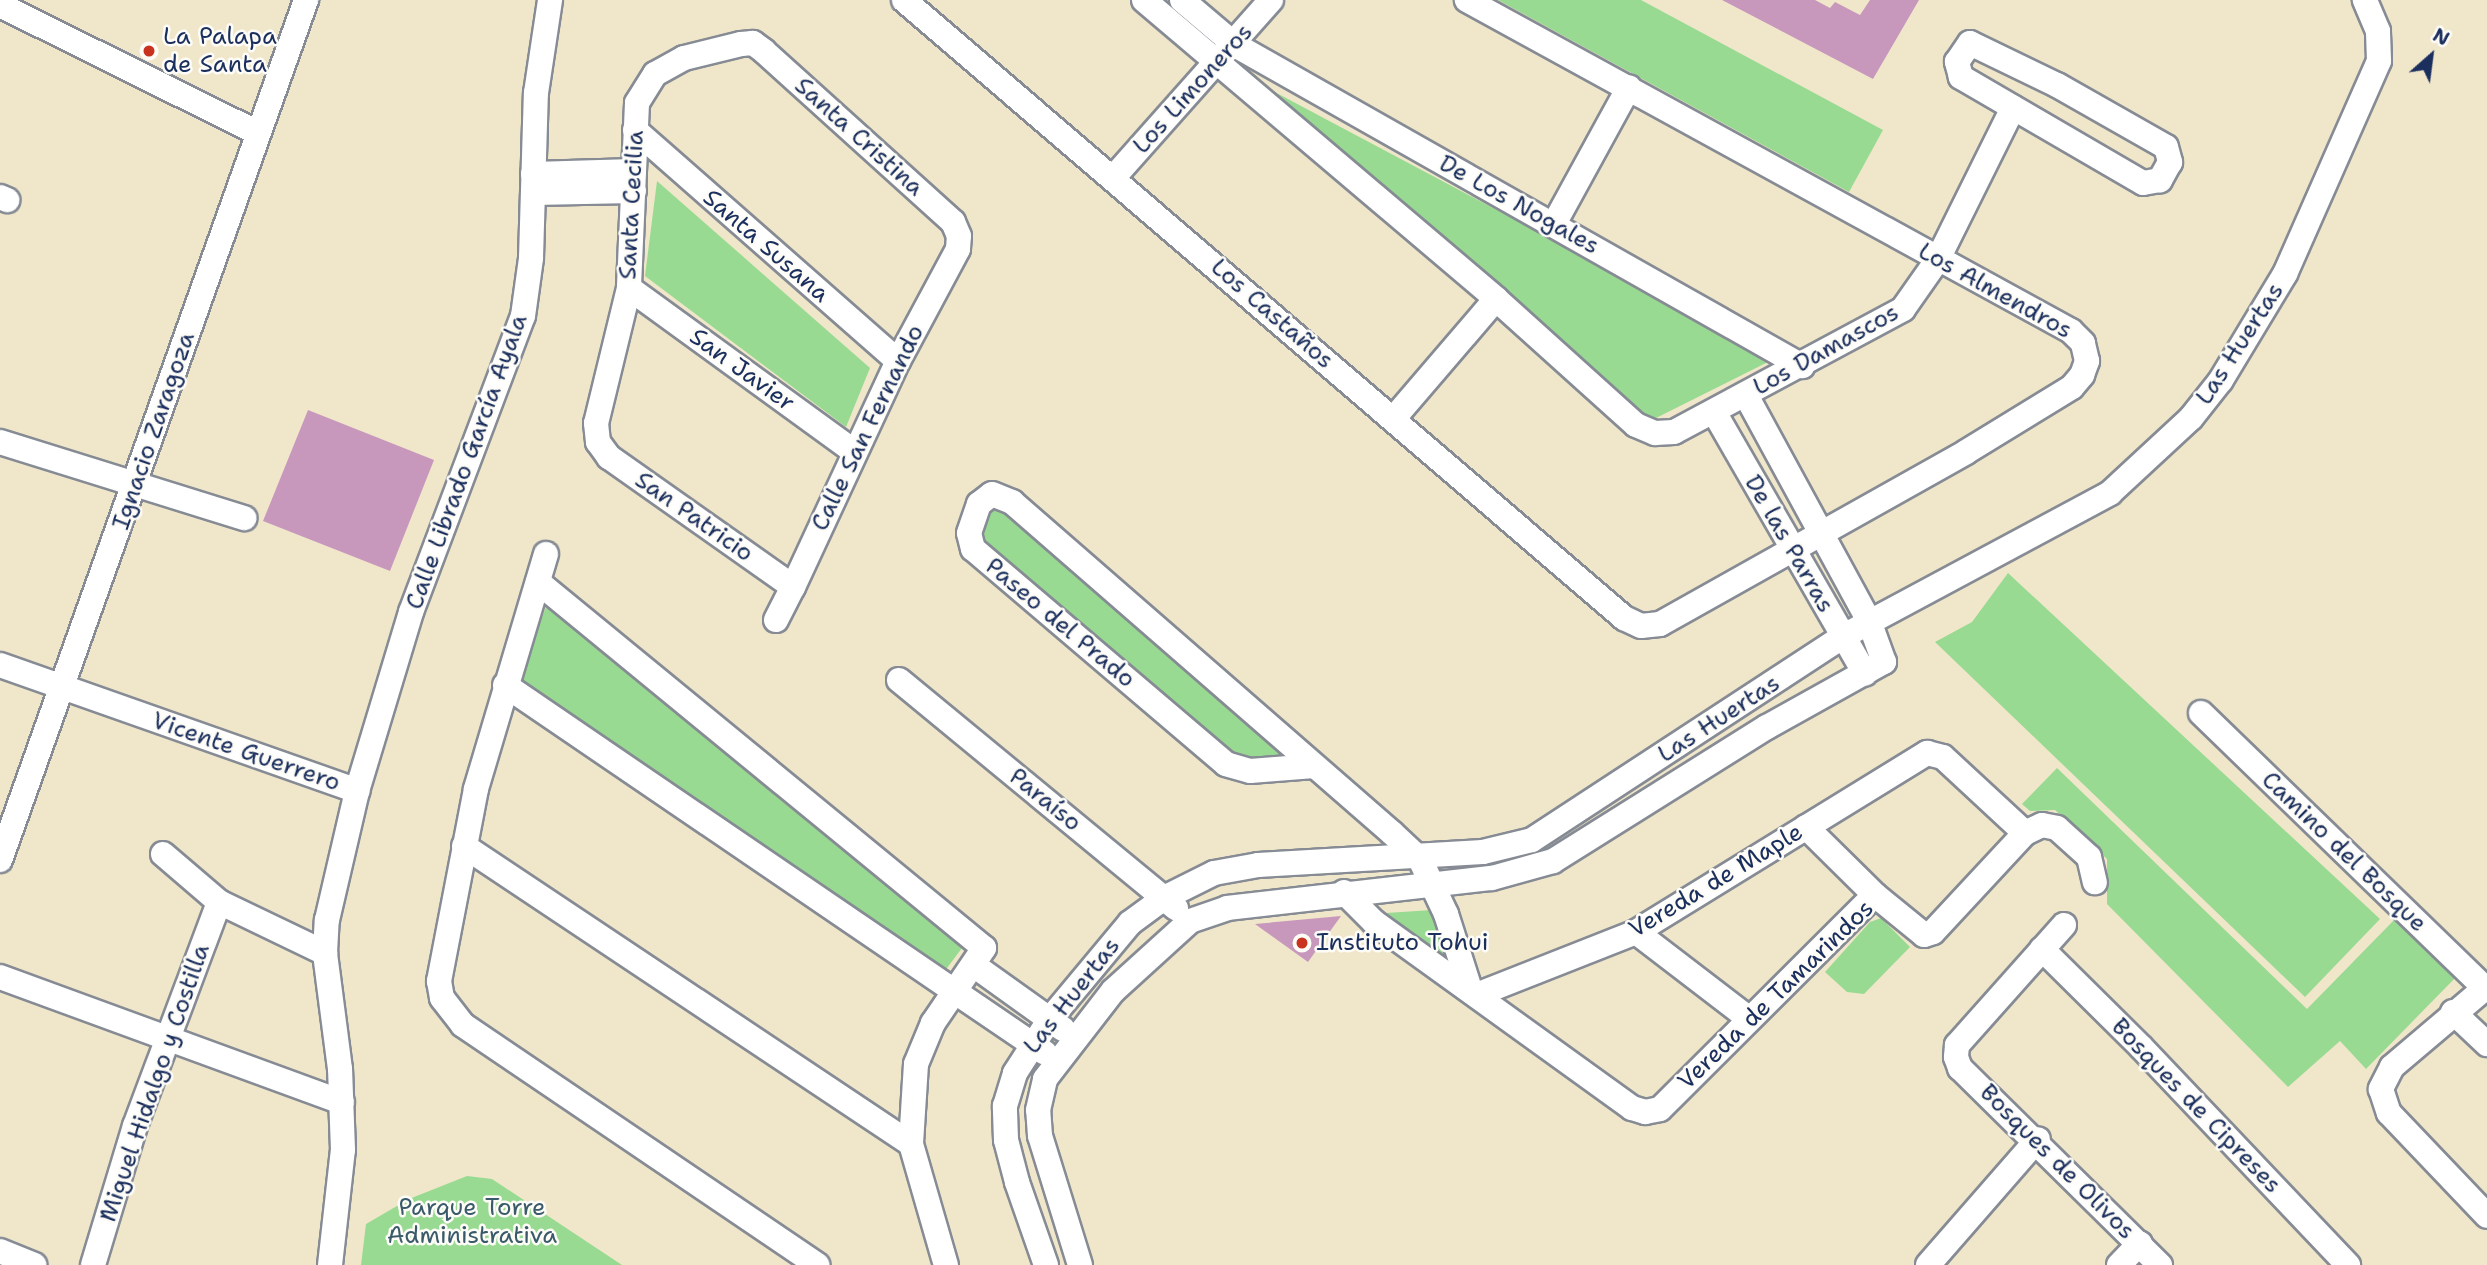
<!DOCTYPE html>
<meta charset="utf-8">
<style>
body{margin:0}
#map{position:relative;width:2487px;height:1265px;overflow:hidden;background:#f0e7cb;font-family:"Shantell Sans",sans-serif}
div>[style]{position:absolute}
.green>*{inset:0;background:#98da91}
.building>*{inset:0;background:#c898bc}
.roads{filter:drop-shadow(2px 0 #868b94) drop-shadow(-2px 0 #868b94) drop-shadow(0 2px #868b94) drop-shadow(0 -2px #868b94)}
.minor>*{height:24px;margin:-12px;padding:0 12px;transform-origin:12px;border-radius:12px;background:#fff}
.dots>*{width:19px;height:19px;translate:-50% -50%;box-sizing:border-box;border:4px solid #fdfcf7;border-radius:50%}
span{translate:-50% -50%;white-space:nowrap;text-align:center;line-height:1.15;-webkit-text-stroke:5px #fdfcf7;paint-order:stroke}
.poi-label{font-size:24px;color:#1b2f5e}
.left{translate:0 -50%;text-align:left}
.street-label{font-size:24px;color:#1b2f5e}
.park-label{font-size:24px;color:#3a5a6b}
.north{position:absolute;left:2396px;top:21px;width:70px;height:70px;-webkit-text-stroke:5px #fdfcf7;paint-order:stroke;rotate:28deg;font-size:19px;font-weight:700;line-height:28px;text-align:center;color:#1b2f5e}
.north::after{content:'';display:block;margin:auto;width:24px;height:32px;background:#1b2f5e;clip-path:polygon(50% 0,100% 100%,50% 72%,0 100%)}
</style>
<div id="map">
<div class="green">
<div style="clip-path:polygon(1498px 0,1641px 0,1883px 130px,1849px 192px)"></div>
<div style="clip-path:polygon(1267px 88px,1776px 358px,1652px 420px)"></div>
<div style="clip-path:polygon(657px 181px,870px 368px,846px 427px,645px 276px)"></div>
<div style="clip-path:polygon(993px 504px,1285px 755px,1241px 765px,974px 540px)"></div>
<div style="clip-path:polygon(2008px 573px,2380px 919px,2305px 997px,1935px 642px,1972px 622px)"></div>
<div style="clip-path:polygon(546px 607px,965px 944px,944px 972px,517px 682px)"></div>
<div style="clip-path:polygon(2057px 768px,2307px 1009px,2397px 917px,2458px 975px,2366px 1069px,2340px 1041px,2288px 1087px,2107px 904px,2107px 859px,2055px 810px,2030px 811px,2022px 804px)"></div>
<div style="clip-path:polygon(1432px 910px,1441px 938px,1457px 967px,1386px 913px)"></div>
<div style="clip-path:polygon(1881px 918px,1910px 947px,1864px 994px,1847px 992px,1825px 972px,1870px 922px)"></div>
<div style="clip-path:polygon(467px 1176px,492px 1179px,622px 1265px,361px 1265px,366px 1224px,409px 1199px)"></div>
</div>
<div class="building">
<div style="clip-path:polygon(1722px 0,1815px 0,1830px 8px,1835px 2px,1860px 15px,1870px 0,1919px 0,1873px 79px)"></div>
<div style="clip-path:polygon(308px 410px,434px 460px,390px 571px,263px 521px)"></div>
<div style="clip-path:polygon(1341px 916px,1308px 962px,1255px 924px)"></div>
</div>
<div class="roads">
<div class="minor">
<div style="left:904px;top:0;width:949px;rotate:40.64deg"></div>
<div style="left:1624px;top:618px;width:19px;rotate:25deg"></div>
<div style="left:1641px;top:626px;width:19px;rotate:-6deg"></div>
<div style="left:1660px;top:624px;width:351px;rotate:-29.3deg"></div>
<div style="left:1966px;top:452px;width:124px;rotate:-31.5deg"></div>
<div style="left:2072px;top:387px;width:16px;rotate:-50deg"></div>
<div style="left:2082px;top:375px;width:15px;rotate:-70deg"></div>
<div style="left:2087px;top:361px;width:18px;rotate:-103deg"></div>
<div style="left:2083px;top:343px;width:17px;rotate:-135deg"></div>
<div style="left:2071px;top:331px;width:689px;rotate:-151.28deg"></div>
<div style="left:1144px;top:0;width:462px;rotate:40.3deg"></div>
<div style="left:1496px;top:299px;width:188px;rotate:42deg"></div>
<div style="left:1636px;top:425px;width:21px;rotate:23deg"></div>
<div style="left:1655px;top:433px;width:19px;rotate:-3deg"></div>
<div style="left:1674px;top:432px;width:260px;rotate:-28.2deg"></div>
<div style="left:1903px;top:309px;width:61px;rotate:-55deg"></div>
<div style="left:1938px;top:259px;width:169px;rotate:-63.6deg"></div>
<div style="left:1182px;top:0;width:70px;rotate:40.3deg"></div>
<div style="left:1235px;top:45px;width:652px;rotate:29.52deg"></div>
<div style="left:0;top:5px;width:288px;rotate:26.4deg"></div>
<div style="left:1970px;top:43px;width:97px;rotate:25.8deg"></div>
<div style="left:2057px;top:85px;width:125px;rotate:29.6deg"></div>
<div style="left:2166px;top:147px;width:16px;rotate:75deg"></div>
<div style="left:2170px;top:162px;width:21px;rotate:119deg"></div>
<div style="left:2160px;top:180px;width:17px;rotate:170deg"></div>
<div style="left:2143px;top:183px;width:211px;rotate:-149.8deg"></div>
<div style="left:1961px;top:77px;width:16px;rotate:-105deg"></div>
<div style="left:1957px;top:62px;width:23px;rotate:-56deg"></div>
<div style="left:635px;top:130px;width:350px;rotate:41.3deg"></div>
<div style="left:533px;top:174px;width:101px;rotate:-1.7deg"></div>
<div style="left:1113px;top:178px;width:238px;rotate:-48.4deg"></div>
<div style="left:533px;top:193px;width:101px;rotate:-1.1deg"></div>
<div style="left:0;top:197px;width:8px;rotate:23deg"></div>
<div style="left:1554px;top:224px;width:156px;rotate:-61.3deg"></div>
<div style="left:629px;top:288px;width:279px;rotate:36deg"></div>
<div style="left:1714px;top:412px;width:302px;rotate:60deg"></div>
<div style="left:1394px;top:418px;width:157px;rotate:-49.4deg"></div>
<div style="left:0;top:442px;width:256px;rotate:17.3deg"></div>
<div style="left:546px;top:554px;width:245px;rotate:106.6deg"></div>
<div style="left:476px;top:789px;width:196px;rotate:100.9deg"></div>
<div style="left:439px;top:981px;width:17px;rotate:80deg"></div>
<div style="left:442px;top:998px;width:34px;rotate:52deg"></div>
<div style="left:463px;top:1025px;width:428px;rotate:34.1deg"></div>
<div style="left:538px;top:582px;width:577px;rotate:39.37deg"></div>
<div style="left:984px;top:948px;width:91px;rotate:124.2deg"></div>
<div style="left:933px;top:1023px;width:44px;rotate:112.5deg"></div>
<div style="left:916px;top:1064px;width:80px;rotate:93.6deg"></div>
<div style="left:911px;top:1144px;width:126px;rotate:73.9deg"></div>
<div style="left:776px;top:620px;width:37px;rotate:-63deg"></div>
<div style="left:793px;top:587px;width:249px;rotate:-65.1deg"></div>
<div style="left:898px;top:361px;width:127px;rotate:-61.8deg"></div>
<div style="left:958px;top:249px;width:13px;rotate:-86deg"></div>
<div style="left:959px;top:236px;width:15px;rotate:-113deg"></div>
<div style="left:953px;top:222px;width:255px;rotate:-137.9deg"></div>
<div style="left:764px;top:51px;width:14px;rotate:-144deg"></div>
<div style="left:753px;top:43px;width:12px;rotate:175deg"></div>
<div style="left:741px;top:44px;width:59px;rotate:166.2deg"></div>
<div style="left:684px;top:58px;width:33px;rotate:151deg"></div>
<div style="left:655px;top:74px;width:34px;rotate:122deg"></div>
<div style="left:637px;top:103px;width:185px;rotate:92.5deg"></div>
<div style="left:629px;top:288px;width:139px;rotate:103.7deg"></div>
<div style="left:596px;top:423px;width:19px;rotate:84deg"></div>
<div style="left:598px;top:442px;width:19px;rotate:54deg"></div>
<div style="left:609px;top:457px;width:225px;rotate:35.2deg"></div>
<div style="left:0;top:665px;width:379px;rotate:19.4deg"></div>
<div style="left:899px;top:680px;width:359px;rotate:39.5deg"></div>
<div style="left:505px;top:685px;width:653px;rotate:34.27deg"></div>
<div style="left:2201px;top:713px;width:398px;rotate:44.1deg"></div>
<div style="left:1314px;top:766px;width:64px;rotate:175.5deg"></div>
<div style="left:1250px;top:771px;width:25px;rotate:-164deg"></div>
<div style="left:1226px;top:764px;width:332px;rotate:-139.6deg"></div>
<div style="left:973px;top:549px;width:16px;rotate:-104deg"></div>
<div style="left:969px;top:533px;width:31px;rotate:-71deg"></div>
<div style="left:979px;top:504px;width:16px;rotate:-38deg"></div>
<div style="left:992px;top:494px;width:22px;rotate:22deg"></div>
<div style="left:1012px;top:502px;width:504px;rotate:41.06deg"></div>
<div style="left:1392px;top:833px;width:38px;rotate:43deg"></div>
<div style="left:1420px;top:859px;width:61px;rotate:64.7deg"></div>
<div style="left:1446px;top:914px;width:76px;rotate:72.3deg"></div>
<div style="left:1806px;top:827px;width:97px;rotate:44.6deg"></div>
<div style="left:1875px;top:895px;width:63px;rotate:39.2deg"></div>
<div style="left:1924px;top:935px;width:9px;rotate:-18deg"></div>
<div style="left:1933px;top:932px;width:135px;rotate:-47.1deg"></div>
<div style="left:464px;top:846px;width:537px;rotate:33.69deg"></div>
<div style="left:163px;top:854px;width:74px;rotate:40.6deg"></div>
<div style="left:219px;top:902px;width:118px;rotate:25.7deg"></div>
<div style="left:0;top:860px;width:913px;rotate:-70.41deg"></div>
<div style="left:1344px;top:892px;width:42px;rotate:45deg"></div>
<div style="left:1374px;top:922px;width:318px;rotate:35.8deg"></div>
<div style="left:1632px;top:1108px;width:14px;rotate:17deg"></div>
<div style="left:1645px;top:1112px;width:15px;rotate:-11deg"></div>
<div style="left:1660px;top:1109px;width:303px;rotate:-44.9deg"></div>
<div style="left:2064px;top:925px;width:161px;rotate:131.7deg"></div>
<div style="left:1957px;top:1045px;width:12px;rotate:95deg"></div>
<div style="left:1956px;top:1057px;width:12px;rotate:70deg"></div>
<div style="left:1960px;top:1068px;width:281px;rotate:44.6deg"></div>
<div style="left:1636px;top:932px;width:141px;rotate:37.5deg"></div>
<div style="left:2042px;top:949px;width:139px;rotate:44.7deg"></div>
<div style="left:2141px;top:1047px;width:301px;rotate:46.5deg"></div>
<div style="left:975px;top:966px;width:108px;rotate:35.6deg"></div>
<div style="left:0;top:977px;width:364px;rotate:20.1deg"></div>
<div style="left:2485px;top:988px;width:122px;rotate:139.7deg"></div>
<div style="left:2392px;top:1067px;width:25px;rotate:117deg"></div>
<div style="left:2381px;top:1089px;width:25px;rotate:72deg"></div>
<div style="left:2389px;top:1113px;width:142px;rotate:46.4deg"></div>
<div style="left:1479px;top:994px;width:169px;rotate:-21.5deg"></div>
<div style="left:1636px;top:932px;width:342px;rotate:-31.6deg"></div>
<div style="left:1927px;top:753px;width:16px;rotate:14deg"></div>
<div style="left:1943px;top:757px;width:112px;rotate:42.8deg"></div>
<div style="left:2025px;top:833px;width:19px;rotate:-25deg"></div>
<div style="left:2042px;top:825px;width:15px;rotate:11deg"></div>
<div style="left:2057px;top:828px;width:43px;rotate:42.2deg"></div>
<div style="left:2089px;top:857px;width:26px;rotate:77deg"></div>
<div style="left:2453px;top:1012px;width:47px;rotate:43.3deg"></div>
<div style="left:0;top:1251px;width:37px;rotate:22deg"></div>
<div style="left:93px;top:1265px;width:145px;rotate:-73.2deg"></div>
<div style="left:135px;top:1126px;width:239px;rotate:-69.4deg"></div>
<div style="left:330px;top:1265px;width:116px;rotate:-83.6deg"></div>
<div style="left:343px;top:1150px;width:81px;rotate:-92.1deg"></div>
<div style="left:340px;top:1069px;width:117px;rotate:-97.4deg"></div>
<div style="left:325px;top:953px;width:33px;rotate:-87deg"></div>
<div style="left:327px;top:920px;width:132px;rotate:-76.9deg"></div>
<div style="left:357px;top:791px;width:187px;rotate:-73.2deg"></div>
<div style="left:411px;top:612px;width:316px;rotate:-69.3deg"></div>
<div style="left:523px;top:316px;width:59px;rotate:-82.1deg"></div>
<div style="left:531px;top:258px;width:165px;rotate:-88.3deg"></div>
<div style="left:536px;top:93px;width:94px;rotate:-81.4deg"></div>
<div style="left:1046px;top:1265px;width:88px;rotate:-109.3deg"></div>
<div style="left:1017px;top:1182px;width:43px;rotate:-104.7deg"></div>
<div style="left:1006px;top:1140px;width:34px;rotate:-92deg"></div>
<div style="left:1005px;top:1106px;width:34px;rotate:-73deg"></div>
<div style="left:1015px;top:1073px;width:64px;rotate:-57.1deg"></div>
<div style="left:1050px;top:1019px;width:125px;rotate:-50.2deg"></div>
<div style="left:1130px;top:923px;width:42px;rotate:-36.3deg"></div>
<div style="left:1164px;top:898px;width:56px;rotate:-26.6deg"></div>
<div style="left:1214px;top:873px;width:45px;rotate:-10.3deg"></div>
<div style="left:1258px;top:865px;width:225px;rotate:-3.3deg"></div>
<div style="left:1483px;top:852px;width:50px;rotate:-13.8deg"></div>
<div style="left:1532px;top:840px;width:371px;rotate:-33.2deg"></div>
<div style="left:1842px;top:637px;width:304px;rotate:-28.2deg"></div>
<div style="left:2110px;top:493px;width:110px;rotate:-42.8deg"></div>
<div style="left:2191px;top:418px;width:48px;rotate:-51.7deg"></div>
<div style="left:2221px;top:380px;width:124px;rotate:-58.9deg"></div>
<div style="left:2285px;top:274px;width:233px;rotate:-66.2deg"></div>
<div style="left:2379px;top:61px;width:30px;rotate:-92deg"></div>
<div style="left:2378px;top:31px;width:34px;rotate:-113deg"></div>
<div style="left:1080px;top:1265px;width:135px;rotate:-107.2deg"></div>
<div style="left:1040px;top:1136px;width:26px;rotate:-94deg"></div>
<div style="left:1038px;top:1110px;width:32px;rotate:-77deg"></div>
<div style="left:1045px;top:1079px;width:111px;rotate:-52.3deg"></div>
<div style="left:1113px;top:991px;width:104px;rotate:-42.3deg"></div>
<div style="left:1190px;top:921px;width:39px;rotate:-19deg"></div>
<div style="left:1227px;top:908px;width:267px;rotate:-6.5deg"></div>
<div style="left:1492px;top:878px;width:63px;rotate:-15.6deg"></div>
<div style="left:1553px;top:861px;width:252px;rotate:-32.1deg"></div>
<div style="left:1767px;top:727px;width:134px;rotate:-29.1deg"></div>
<div style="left:1884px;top:662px;width:44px;rotate:-110.1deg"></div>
<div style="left:1869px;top:621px;width:257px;rotate:-118.6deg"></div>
<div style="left:1928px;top:1265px;width:167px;rotate:-48.9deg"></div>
<div style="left:2119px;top:1265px;width:30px;rotate:-46deg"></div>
</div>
</div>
<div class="dots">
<div style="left:149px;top:51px;background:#c8321e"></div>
<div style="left:1302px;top:943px;background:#c8321e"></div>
</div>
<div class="poi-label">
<span class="left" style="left:163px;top:51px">La Palapa<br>de Santa</span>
<span class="left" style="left:1316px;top:943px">Instituto Tohui</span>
</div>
<div class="street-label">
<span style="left:1193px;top:89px;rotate:-48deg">Los Limoneros</span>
<span style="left:859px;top:137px;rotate:42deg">Santa Cristina</span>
<span style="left:632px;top:205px;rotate:-87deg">Santa Cecilia</span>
<span style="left:1519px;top:205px;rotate:29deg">De Los Nogales</span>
<span style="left:766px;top:246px;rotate:41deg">Santa Susana</span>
<span style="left:1995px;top:291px;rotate:29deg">Los Almendros</span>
<span style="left:1272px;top:314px;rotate:41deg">Los Castaños</span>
<span style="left:2240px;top:344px;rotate:-57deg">Las Huertas</span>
<span style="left:1826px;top:350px;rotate:-29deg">Los Damascos</span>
<span style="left:742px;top:370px;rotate:36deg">San Javier</span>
<span style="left:868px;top:428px;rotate:-64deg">Calle San Fernando</span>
<span style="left:154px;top:431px;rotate:-71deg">Ignacio Zaragoza</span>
<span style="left:467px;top:462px;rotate:-70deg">Calle Librado García Ayala</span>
<span style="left:694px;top:517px;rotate:35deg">San Patricio</span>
<span style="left:1789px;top:544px;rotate:60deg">De las Parras</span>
<span style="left:1060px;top:623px;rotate:40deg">Paseo del Prado</span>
<span style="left:1719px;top:719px;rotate:-33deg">Las Huertas</span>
<span style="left:246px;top:752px;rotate:19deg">Vicente Guerrero</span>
<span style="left:1045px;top:800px;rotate:39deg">Paraíso</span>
<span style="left:2344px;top:852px;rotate:44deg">Camino del Bosque</span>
<span style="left:1716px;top:881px;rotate:-31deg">Vereda de Maple</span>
<span style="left:1776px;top:995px;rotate:-44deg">Vereda de Tamarindos</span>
<span style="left:1072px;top:996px;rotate:-52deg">Las Huertas</span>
<span style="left:155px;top:1083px;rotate:-71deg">Miguel Hidalgo y Costilla</span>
<span style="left:2196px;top:1106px;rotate:46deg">Bosques de Cipreses</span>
<span style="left:2057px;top:1162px;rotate:45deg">Bosques de Olivos</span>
</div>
<div class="park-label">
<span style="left:472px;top:1222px">Parque Torre<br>Administrativa</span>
</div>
<div class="north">N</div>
</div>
